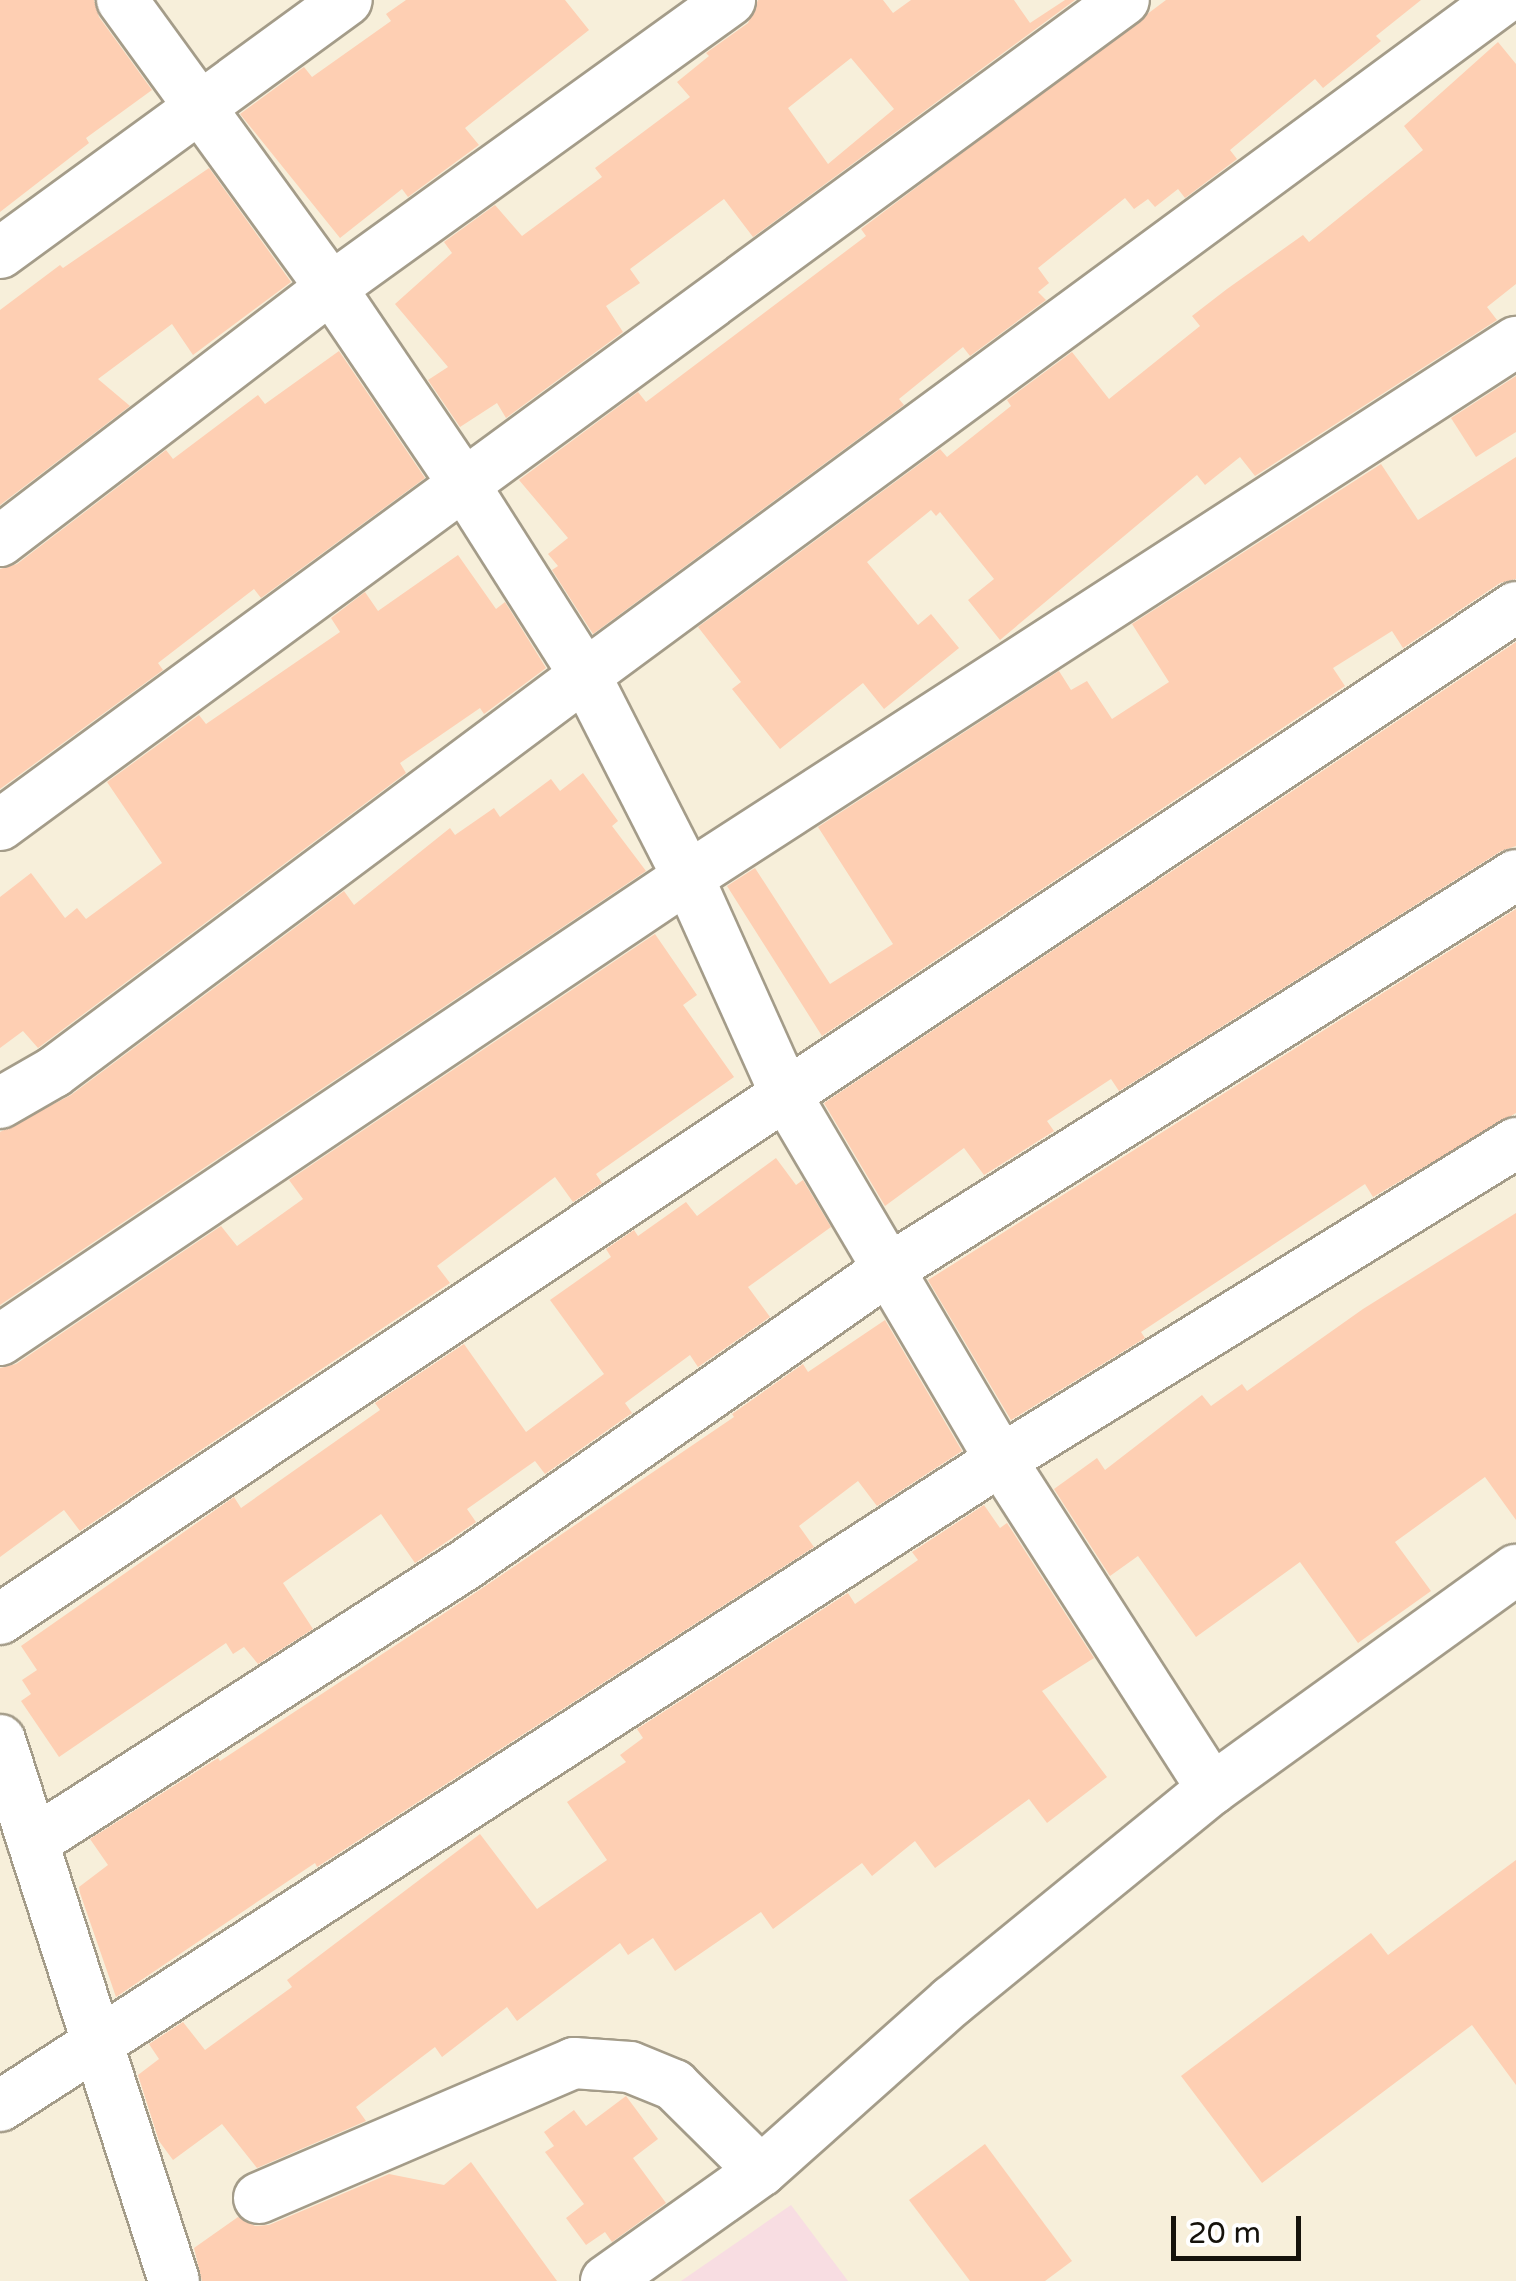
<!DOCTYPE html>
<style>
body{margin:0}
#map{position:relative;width:1516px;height:2281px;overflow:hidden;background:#f7efda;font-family:"Varela Round",sans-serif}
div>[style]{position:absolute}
.medical>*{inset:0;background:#f8dde2}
.building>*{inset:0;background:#fecfb3}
.roads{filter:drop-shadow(2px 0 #a49c89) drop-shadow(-2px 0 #a49c89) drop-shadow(0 2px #a49c89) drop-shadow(0 -2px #a49c89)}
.minor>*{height:50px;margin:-25px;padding:0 25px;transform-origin:25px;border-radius:25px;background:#fff}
span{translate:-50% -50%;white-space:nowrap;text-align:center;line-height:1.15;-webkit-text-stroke:9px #fff;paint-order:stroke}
.scale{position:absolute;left:1171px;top:2216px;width:130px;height:45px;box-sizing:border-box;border:5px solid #15120b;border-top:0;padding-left:12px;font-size:30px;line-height:35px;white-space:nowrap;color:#15120b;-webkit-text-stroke:8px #fff;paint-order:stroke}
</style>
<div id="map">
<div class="medical">
<div style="clip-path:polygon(791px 2205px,848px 2281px,681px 2281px)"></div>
</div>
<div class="building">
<div style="clip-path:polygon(0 0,94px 0,99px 17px,152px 90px,86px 138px,89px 143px,0 212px)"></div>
<div style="clip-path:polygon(406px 0,565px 0,589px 30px,465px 128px,479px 145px,408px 197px,402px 189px,340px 238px,240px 114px,304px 67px,312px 77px,391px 21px,386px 14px)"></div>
<div style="clip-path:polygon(evenodd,758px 0,883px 0,893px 13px,911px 0,1014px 0,1030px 23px,1065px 0,1075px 0,753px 237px,724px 199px,630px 269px,640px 283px,606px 306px,623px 332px,506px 418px,497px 403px,460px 427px,428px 380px,448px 367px,395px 304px,452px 253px,444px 242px,495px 205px,522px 236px,602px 177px,595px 168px,690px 97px,677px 82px,709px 56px,706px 53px,748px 23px,758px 0,851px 58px,894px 109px,828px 164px,788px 108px,851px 58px)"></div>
<div style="clip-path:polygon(1166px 0,1421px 0,1376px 36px,1381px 41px,1323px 88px,1315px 79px,1230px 150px,1237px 159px,1185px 198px,1178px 189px,1155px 207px,1148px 199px,1134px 209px,1125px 198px,1038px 268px,1049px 283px,1038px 292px,1046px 300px,970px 356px,963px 347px,899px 399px,904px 405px,593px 634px,552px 570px,558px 566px,548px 554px,568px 538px,519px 480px,638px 392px,646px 402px,866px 236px,861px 229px)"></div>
<div style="clip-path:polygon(1498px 42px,1516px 64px,1516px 284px,1487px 307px,1497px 320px,1255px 476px,1240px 457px,1205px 485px,1197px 475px,1000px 640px,968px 600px,994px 579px,940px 512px,936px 516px,931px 510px,867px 562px,918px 625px,931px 614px,959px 648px,884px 709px,863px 683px,780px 749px,732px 689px,741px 682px,698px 627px,940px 449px,947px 457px,1011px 406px,1007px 400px,1072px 352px,1109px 399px,1200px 326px,1192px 316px,1227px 289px,1303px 235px,1309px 242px,1423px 150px,1404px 126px)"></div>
<div style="clip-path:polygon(209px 168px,291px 282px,193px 355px,172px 324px,98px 379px,130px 406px,0 505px,0 310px,60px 265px,63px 268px)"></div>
<div style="clip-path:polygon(339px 351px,425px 478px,261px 598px,254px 589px,158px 663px,163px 670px,0 789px,0 569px,17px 564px,166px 450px,173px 459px,258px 395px,265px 404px)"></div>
<div style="clip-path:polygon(1516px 376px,1516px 432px,1476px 457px,1451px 418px)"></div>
<div style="clip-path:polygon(1516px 457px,1516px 579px,1500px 583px,1403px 648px,1392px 631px,1333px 668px,1345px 686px,822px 1036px,727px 886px,755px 868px,830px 984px,893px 944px,818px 827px,1059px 671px,1071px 690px,1087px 681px,1112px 719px,1169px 682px,1132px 624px,1381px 464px,1418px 520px)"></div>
<div style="clip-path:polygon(458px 555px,496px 609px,505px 602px,546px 668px,484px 714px,480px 708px,400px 763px,406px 773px,38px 1048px,23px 1031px,0 1048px,0 897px,31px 873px,65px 918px,77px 908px,86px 919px,162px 863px,107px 782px,199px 715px,206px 724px,340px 632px,331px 618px,365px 592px,378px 611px)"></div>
<div style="clip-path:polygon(1516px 642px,1516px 846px,1501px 851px,1119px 1091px,1111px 1079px,1047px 1121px,1054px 1131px,984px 1175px,964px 1148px,885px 1206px,824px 1103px)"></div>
<div style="clip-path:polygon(583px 773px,618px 821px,612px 826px,646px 871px,0 1305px,0 1132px,71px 1095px,344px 891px,354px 905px,450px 828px,455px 835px,494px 808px,500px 817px,551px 779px,560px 791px)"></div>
<div style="clip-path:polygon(1516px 909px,1516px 1113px,1373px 1197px,1365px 1184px,1141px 1332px,1145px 1338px,1011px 1420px,928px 1280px)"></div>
<div style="clip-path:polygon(655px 934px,697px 995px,683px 1005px,734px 1077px,596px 1174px,602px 1183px,573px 1202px,555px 1177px,437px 1266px,450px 1283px,80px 1531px,64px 1510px,0 1557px,0 1368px,16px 1364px,221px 1226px,237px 1246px,303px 1199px,289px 1180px)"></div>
<div style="clip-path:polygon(776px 1158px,796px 1185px,803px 1180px,831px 1227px,748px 1287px,770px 1317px,698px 1367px,690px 1355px,625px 1403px,632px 1413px,545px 1474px,535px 1461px,467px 1509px,476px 1522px,415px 1563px,381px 1514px,283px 1583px,313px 1629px,258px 1664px,244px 1647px,233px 1654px,226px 1643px,59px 1757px,21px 1701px,31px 1694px,22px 1680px,37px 1670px,21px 1646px,234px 1497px,241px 1508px,380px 1410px,375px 1403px,464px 1344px,526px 1432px,604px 1374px,550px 1300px,611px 1257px,606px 1249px,634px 1230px,638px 1236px,686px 1202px,697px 1216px)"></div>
<div style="clip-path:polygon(1516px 1213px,1516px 1520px,1485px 1477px,1395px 1542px,1431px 1591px,1358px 1643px,1300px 1562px,1196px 1637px,1138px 1556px,1110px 1576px,1054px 1489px,1097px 1458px,1105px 1470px,1202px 1395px,1211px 1406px,1242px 1384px,1247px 1391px,1363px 1309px)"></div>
<div style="clip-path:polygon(885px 1320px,962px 1451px,877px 1506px,858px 1481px,799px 1526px,814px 1547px,317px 1867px,315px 1863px,116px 1997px,80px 1893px,79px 1887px,108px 1865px,90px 1839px,218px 1758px,220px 1761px,481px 1589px,734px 1417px,732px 1414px,803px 1364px,808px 1372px)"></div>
<div style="clip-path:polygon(984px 1505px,1000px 1528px,1007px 1523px,1094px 1658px,1042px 1691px,1107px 1777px,1047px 1823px,1029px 1799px,935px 1868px,915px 1841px,872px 1876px,862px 1863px,773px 1929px,761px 1912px,675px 1971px,653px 1938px,628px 1955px,620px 1943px,517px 2021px,507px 2007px,442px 2057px,435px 2047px,356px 2107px,366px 2121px,257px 2168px,222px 2124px,173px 2160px,159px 2141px,138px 2075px,159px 2059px,149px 2044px,183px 2022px,205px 2050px,292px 1987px,287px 1980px,480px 1834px,537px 1909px,607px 1860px,567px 1802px,626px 1762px,620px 1755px,643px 1738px,637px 1729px,848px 1593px,855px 1604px,918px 1560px,912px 1552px)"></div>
<div style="clip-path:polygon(1516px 1860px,1516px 2085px,1472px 2025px,1262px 2183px,1181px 2076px,1371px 1933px,1388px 1955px)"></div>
<div style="clip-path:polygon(626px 2096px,658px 2139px,633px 2158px,666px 2203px,612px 2242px,605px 2232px,586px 2245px,566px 2218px,584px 2204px,545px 2152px,554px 2146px,544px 2132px,574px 2110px,586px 2126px)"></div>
<div style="clip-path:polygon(985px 2144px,1072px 2261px,1045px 2281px,970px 2281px,909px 2200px)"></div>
<div style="clip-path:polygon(471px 2162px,557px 2281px,202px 2281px,194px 2248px,238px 2217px,255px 2226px,269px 2225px,389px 2174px,444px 2185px)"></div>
</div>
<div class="roads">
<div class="minor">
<div style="left:122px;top:0;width:356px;rotate:54deg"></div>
<div style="left:331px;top:288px;width:235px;rotate:55.9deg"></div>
<div style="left:463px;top:483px;width:227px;rotate:57.6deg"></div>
<div style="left:585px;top:675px;width:227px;rotate:63deg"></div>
<div style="left:688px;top:877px;width:241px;rotate:65.8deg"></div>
<div style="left:787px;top:1097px;width:421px;rotate:59.5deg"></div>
<div style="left:1001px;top:1460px;width:391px;rotate:57.3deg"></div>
<div style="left:0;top:253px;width:429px;rotate:-36.1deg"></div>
<div style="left:0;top:541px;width:417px;rotate:-37.4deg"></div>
<div style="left:331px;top:288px;width:492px;rotate:-35.8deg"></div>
<div style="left:0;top:825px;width:1394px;rotate:-36.28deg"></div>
<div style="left:0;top:1103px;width:62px;rotate:-29.9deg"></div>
<div style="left:54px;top:1072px;width:663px;rotate:-36.78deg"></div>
<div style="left:585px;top:675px;width:1139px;rotate:-36.36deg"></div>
<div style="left:0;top:1340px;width:829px;rotate:-33.94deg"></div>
<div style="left:688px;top:877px;width:986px;rotate:-32.87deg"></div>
<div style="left:0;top:1619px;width:1823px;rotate:-33.72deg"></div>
<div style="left:0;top:1740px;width:568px;rotate:72.17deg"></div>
<div style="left:33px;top:1842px;width:513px;rotate:-32.67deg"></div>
<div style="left:465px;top:1565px;width:513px;rotate:-34.93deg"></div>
<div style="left:886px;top:1271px;width:744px;rotate:-32.15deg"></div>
<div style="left:0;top:2106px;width:1191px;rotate:-32.84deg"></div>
<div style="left:1001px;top:1460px;width:605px;rotate:-31.61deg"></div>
<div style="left:259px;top:2198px;width:343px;rotate:-23.2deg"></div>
<div style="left:574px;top:2063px;width:56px;rotate:4.1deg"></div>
<div style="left:630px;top:2067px;width:48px;rotate:22.2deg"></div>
<div style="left:674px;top:2085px;width:122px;rotate:44.7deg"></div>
<div style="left:606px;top:2281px;width:190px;rotate:-35.4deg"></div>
<div style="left:761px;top:2171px;width:256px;rotate:-41.7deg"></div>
<div style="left:952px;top:2001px;width:335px;rotate:-39.2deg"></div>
<div style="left:1212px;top:1789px;width:375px;rotate:-35.8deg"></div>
</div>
</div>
<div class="scale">20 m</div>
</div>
